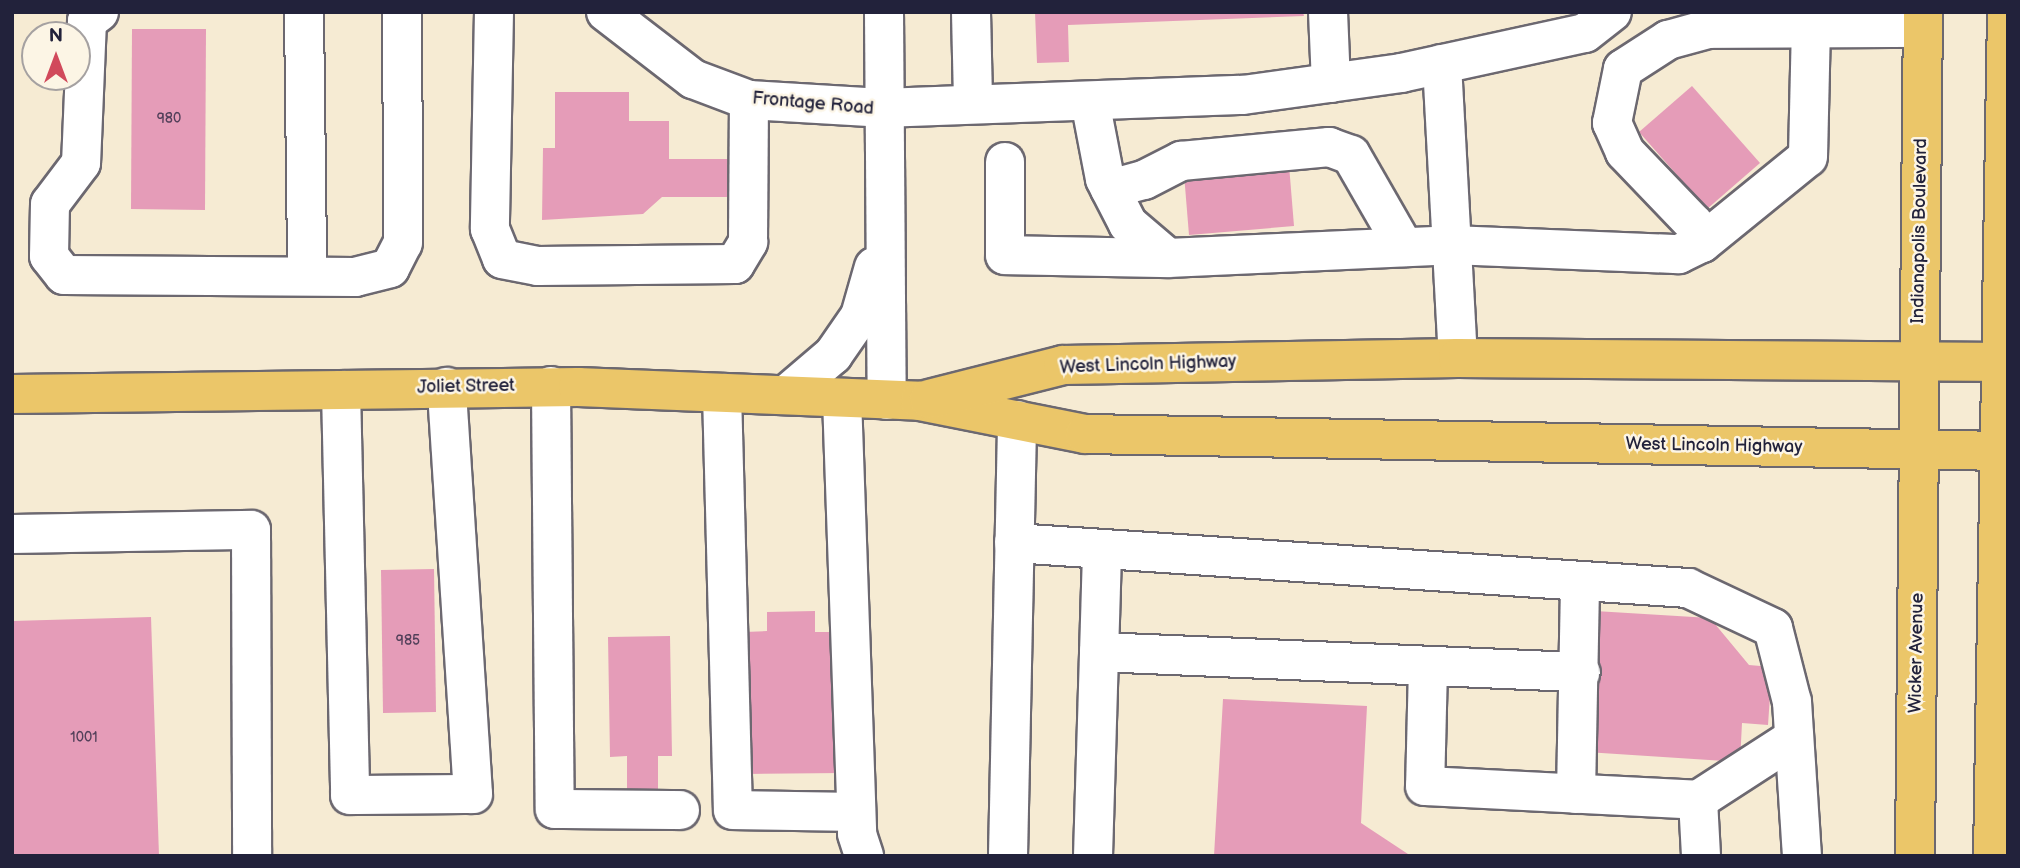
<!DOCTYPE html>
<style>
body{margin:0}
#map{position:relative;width:2020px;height:868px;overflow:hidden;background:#f6ebd3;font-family:"Balsamiq Sans",sans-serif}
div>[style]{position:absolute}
.building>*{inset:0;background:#e59cb8}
.roads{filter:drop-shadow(2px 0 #6c6870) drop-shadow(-2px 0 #6c6870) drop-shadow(0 2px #6c6870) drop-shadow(0 -2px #6c6870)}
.minor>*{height:38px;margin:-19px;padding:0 19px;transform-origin:19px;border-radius:19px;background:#fff}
.major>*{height:38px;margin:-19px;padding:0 19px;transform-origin:19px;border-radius:19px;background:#ebc669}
.highway>*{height:38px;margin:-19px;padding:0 19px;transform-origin:19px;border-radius:19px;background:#ebc669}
span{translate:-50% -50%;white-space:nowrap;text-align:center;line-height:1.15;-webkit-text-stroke:5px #fcf5e5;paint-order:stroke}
.number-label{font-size:14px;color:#53405a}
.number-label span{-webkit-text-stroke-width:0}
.street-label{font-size:18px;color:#22223b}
.frame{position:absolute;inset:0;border:14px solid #22223b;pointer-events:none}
.north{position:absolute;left:21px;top:21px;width:70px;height:70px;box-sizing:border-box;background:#fcf5e5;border:2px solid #a5a1a1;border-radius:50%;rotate:0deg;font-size:19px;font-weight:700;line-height:28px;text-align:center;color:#22223b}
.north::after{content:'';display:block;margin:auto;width:24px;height:32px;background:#d1495b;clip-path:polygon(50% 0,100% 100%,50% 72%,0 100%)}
</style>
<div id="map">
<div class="building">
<div style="clip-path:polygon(1035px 12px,1303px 12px,1304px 16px,1068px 25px,1069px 62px,1037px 63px)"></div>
<div style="clip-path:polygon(132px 29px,206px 29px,205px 210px,131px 209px)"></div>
<div style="clip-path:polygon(1692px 86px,1760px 163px,1707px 209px,1639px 132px)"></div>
<div style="clip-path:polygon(555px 92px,629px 92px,629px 121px,669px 121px,669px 159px,731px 159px,730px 197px,662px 197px,643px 214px,542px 220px,543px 148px,555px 148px)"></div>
<div style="clip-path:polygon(1289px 165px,1294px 226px,1189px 235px,1184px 174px)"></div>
<div style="clip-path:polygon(434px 569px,436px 712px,383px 713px,381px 570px)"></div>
<div style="clip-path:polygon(815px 611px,815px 632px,840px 632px,842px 773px,747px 774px,745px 632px,767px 631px,767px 612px)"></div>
<div style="clip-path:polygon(1595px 611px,1710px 618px,1749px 665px,1772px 667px,1768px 725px,1742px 723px,1740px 762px,1586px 752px)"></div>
<div style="clip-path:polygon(151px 617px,159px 856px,12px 856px,12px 621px)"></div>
<div style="clip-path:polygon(670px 636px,672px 756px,658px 756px,658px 791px,627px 792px,627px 756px,610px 757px,608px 637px)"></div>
<div style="clip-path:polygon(1223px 699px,1367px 706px,1361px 823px,1411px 856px,1214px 856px)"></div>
</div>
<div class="roads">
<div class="minor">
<div style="left:99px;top:12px;width:15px;rotate:143deg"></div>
<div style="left:87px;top:21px;width:142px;rotate:92.4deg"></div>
<div style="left:81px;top:163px;width:51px;rotate:127.1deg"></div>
<div style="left:50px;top:204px;width:52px;rotate:91.1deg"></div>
<div style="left:49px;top:256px;width:24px;rotate:52deg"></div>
<div style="left:64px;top:275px;width:291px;rotate:0.4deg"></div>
<div style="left:355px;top:277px;width:36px;rotate:-14deg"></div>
<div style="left:390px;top:268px;width:28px;rotate:-63deg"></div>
<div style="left:403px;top:243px;width:231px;rotate:-90.2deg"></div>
<div style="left:304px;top:12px;width:264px;rotate:89.3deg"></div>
<div style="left:494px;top:12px;width:217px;rotate:91.1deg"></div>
<div style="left:490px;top:229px;width:32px;rotate:68deg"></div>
<div style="left:502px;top:259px;width:37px;rotate:11deg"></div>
<div style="left:538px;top:266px;width:197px;rotate:-0.6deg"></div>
<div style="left:735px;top:264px;width:26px;rotate:-59deg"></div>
<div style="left:748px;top:242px;width:142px;rotate:-89.6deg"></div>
<div style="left:606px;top:12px;width:110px;rotate:37.6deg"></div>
<div style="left:693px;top:79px;width:60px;rotate:20.6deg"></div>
<div style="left:749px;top:100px;width:133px;rotate:3.4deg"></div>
<div style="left:882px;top:108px;width:361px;rotate:-2.1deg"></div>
<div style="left:1243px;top:95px;width:160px;rotate:-7.9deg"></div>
<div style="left:1401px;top:73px;width:188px;rotate:-12.3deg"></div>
<div style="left:1585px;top:33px;width:34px;rotate:-38deg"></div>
<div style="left:884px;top:12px;width:388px;rotate:89.6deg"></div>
<div style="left:971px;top:12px;width:91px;rotate:88.7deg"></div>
<div style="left:1328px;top:12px;width:71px;rotate:87.6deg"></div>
<div style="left:1442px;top:64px;width:294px;rotate:86.9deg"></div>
<div style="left:1090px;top:101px;width:79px;rotate:79.1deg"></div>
<div style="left:1105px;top:179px;width:51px;rotate:62.9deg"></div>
<div style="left:1128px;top:224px;width:52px;rotate:40.4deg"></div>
<div style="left:1168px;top:258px;width:283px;rotate:-2.6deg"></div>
<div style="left:1451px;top:245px;width:228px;rotate:2.3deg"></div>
<div style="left:1679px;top:254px;width:25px;rotate:-26deg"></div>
<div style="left:1702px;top:243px;width:136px;rotate:-39.1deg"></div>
<div style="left:1808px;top:157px;width:131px;rotate:-88.7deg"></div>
<div style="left:1005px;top:162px;width:93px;rotate:90deg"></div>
<div style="left:1005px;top:255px;width:163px;rotate:1.1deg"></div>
<div style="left:1110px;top:189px;width:35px;rotate:-15deg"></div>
<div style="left:1144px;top:180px;width:42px;rotate:-27.2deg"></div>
<div style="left:1181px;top:161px;width:149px;rotate:-5.4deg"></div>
<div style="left:1329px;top:147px;width:23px;rotate:20deg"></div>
<div style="left:1351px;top:155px;width:106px;rotate:60.1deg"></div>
<div style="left:1702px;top:243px;width:21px;rotate:-113deg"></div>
<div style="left:1694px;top:224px;width:100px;rotate:-133.8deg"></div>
<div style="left:1625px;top:152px;width:32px;rotate:-114deg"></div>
<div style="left:1612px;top:123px;width:55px;rotate:-78.5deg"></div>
<div style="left:1623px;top:69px;width:54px;rotate:-32.8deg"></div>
<div style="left:1668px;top:40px;width:41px;rotate:-15.4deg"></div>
<div style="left:1708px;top:29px;width:215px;rotate:-0.3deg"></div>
<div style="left:551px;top:386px;width:423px;rotate:89.5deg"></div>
<div style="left:555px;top:809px;width:125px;rotate:0.5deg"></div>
<div style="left:341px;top:390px;width:405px;rotate:88.7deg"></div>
<div style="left:350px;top:795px;width:123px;rotate:-0.5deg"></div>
<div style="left:473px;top:794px;width:408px;rotate:-93.7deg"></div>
<div style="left:722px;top:393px;width:417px;rotate:88.5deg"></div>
<div style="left:733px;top:810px;width:123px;rotate:0.9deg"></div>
<div style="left:786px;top:395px;width:62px;rotate:-40.4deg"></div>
<div style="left:833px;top:355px;width:47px;rotate:-55.3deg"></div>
<div style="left:860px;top:316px;width:51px;rotate:-74.1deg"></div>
<div style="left:842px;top:398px;width:436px;rotate:88deg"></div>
<div style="left:857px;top:834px;width:23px;rotate:72deg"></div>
<div style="left:12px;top:534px;width:239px;rotate:-1deg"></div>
<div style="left:251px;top:530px;width:326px;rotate:89.8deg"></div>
<div style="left:1014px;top:543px;width:676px;rotate:3.82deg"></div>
<div style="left:1688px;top:588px;width:94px;rotate:25.2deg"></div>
<div style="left:1773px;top:628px;width:76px;rotate:75.6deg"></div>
<div style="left:1792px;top:702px;width:154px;rotate:86.3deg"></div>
<div style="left:1099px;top:652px;width:482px;rotate:2.4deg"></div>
<div style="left:1428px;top:667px;width:119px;rotate:91.4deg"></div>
<div style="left:1425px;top:786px;width:273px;rotate:2.9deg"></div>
<div style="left:1698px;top:800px;width:114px;rotate:-32.9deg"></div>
<div style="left:1576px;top:794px;width:213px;rotate:-88.9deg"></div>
<div style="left:1698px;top:800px;width:56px;rotate:86.9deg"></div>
<div style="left:1008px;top:856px;width:436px;rotate:-88.8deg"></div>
<div style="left:1093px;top:856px;width:307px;rotate:-88.3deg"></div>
</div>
<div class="major">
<div style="left:12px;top:394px;width:566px;rotate:-0.71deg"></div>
<div style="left:578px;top:387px;width:342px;rotate:2.3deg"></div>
<div style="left:920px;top:401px;width:168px;rotate:11.3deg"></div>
<div style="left:1085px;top:434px;width:923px;rotate:1.06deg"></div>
<div style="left:929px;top:399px;width:138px;rotate:-14.2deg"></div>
<div style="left:1063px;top:365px;width:395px;rotate:-1deg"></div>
<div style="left:1458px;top:358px;width:550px;rotate:0.42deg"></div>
</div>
<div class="highway">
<div style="left:1915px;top:856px;width:844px;rotate:-89.46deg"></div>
<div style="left:1993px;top:856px;width:844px;rotate:-89.05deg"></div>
</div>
</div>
<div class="number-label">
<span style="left:169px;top:119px">980</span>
<span style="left:408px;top:641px">985</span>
<span style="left:84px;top:738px">1001</span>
</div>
<div class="street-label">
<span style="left:813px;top:104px;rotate:5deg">Frontage Road</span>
<span style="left:1920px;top:231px;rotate:-89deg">Indianapolis Boulevard</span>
<span style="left:1148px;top:365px;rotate:-2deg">West Lincoln Highway</span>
<span style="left:466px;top:387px;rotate:-1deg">Joliet Street</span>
<span style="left:1714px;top:446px;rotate:1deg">West Lincoln Highway</span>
<span style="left:1917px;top:653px;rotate:-89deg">Wicker Avenue</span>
</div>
<div class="frame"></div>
<div class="north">N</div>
</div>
